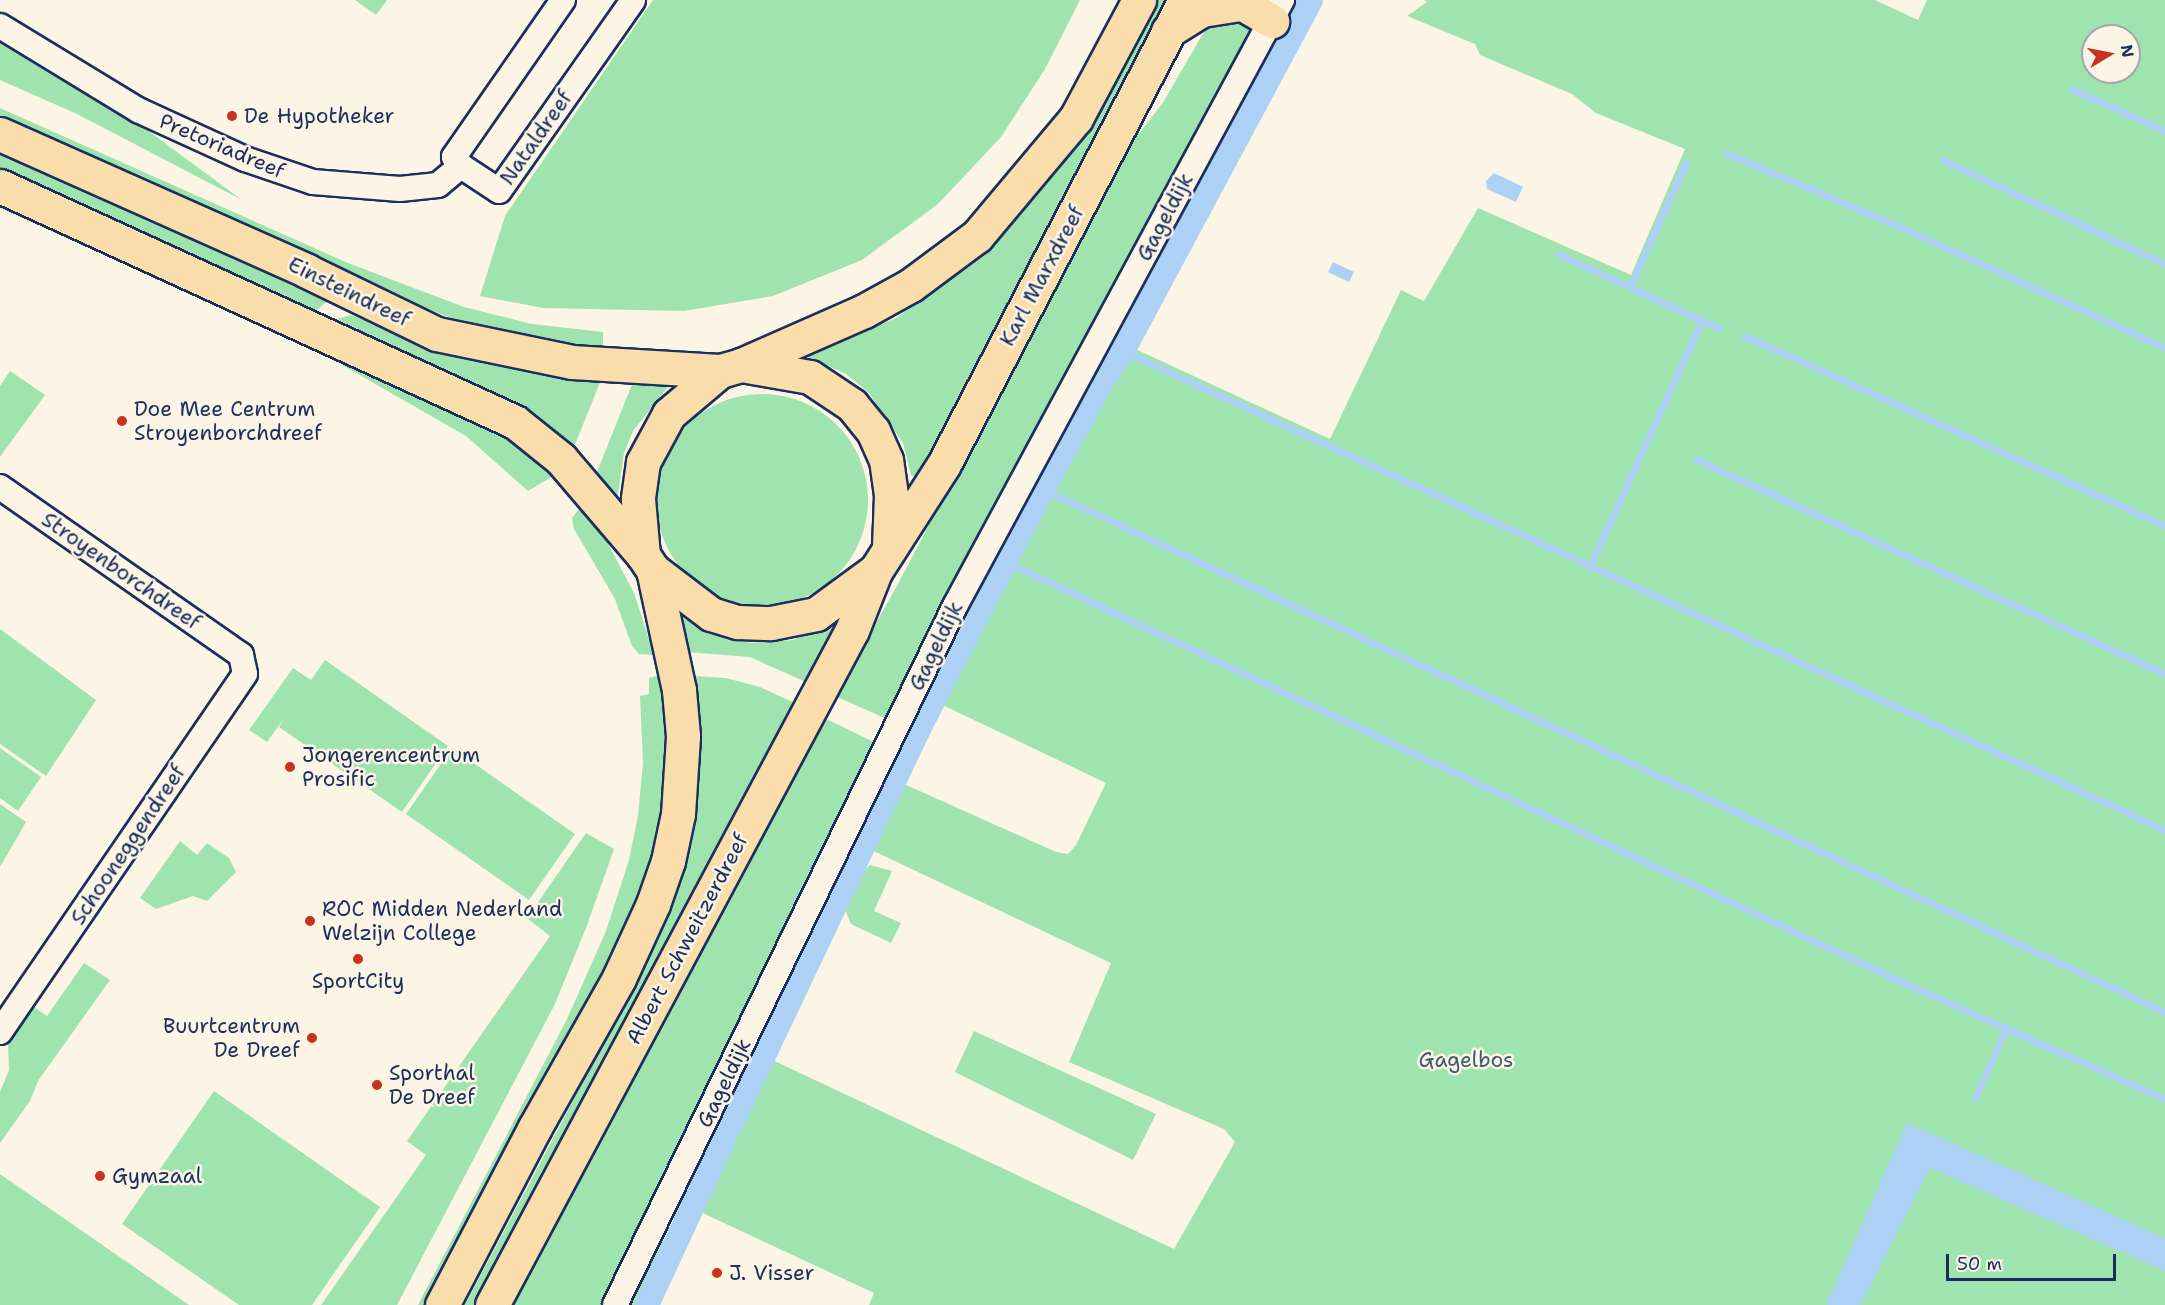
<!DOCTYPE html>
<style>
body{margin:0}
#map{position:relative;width:2165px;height:1305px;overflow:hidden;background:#fcf5e5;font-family:"Shantell Sans",sans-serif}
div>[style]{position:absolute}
.green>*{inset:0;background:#9fe3ae}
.round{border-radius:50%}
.water>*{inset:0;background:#acd1f5}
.stream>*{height:7px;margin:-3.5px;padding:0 3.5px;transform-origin:3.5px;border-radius:3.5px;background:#acd1f5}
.canal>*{height:24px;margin:-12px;padding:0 12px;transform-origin:12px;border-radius:12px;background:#acd1f5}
.roads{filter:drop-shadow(2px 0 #1b2f5e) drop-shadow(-2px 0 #1b2f5e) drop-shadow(0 2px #1b2f5e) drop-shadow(0 -2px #1b2f5e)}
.street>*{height:24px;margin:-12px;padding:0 12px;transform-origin:12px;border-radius:12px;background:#fcf5e5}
.primary>*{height:33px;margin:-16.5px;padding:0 16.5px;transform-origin:16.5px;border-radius:16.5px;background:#f9deab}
.highway>*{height:33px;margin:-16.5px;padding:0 16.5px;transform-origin:16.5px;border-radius:16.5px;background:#f9deab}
.dots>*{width:16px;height:16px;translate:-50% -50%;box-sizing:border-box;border:3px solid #fcf5e5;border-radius:50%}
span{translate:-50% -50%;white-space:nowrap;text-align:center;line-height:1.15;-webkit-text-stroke:5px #fcf5e5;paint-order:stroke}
.poi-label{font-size:21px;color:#1b2f5e}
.left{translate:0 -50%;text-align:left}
.right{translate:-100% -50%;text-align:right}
.street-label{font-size:21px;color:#1b2f5e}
.park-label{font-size:21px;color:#3c5c72}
.north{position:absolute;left:2081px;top:24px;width:60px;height:60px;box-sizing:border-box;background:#fcf5e5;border:2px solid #a2a6af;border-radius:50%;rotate:80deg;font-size:16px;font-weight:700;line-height:24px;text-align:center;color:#1b2f5e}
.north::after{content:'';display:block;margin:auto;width:21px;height:27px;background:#c8321e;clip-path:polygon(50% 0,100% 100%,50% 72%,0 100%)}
.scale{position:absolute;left:1946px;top:1254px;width:170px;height:27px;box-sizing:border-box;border:3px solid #1b2f5e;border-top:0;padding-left:8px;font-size:18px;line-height:21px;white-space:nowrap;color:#1b2f5e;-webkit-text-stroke:4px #fcf5e5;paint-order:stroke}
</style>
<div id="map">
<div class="green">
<div style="clip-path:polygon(355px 0,387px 0,376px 15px)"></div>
<div style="clip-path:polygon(653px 0,1080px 0,1045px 69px,1001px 137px,938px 204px,862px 260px,773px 296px,684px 311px,543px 308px,480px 296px,505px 216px)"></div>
<div style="clip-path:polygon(1149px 0,1173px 0,985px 357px,917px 478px,911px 475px,903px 443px,869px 393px,846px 374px,807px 356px,896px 318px,945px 283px,1005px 229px,1073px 141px)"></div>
<div style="clip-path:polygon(evenodd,1424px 0,1875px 0,1918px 20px,1927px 0,2165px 0,2165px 1305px,869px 1305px,874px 1293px,692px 1208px,766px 1057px,1174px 1249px,1235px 1142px,1224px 1129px,1069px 1062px,1111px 963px,863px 846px,895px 780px,1056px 852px,1068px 854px,1076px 845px,1106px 783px,930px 699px,998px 559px,1118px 341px,1330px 439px,1401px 290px,1424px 301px,1478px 208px,1631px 275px,1685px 149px,1596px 113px,1572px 94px,1480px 55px,1475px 44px,1407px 16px,1427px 2px,1424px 0,2093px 36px,2129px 36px,2129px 72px,2093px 72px,2093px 36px)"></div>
<div style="clip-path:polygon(1214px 15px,1249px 21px,1253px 35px,1032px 436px,887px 719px,835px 696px,898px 584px,1123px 154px,1162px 104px)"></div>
<div style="clip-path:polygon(0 42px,143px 127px,242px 200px,77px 114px,0 80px)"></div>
<div style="clip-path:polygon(0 108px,348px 263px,464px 307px,532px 324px,603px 332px,603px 352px,487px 332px,375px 288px,0 120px)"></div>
<div style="clip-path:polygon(0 145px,335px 294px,316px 311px,0 170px)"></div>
<div style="clip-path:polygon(0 195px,68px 226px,129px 266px,0 208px)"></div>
<div style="clip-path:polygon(351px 315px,440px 352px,501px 366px,601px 380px,572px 452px,496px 396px,337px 319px)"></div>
<div style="clip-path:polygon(334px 347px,509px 435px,553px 476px,528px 491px,466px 436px,330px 358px)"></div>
<div style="clip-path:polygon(10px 371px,45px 395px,0 457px,0 386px)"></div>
<div style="clip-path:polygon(633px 382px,671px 383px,633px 431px,624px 453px,617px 501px,595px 477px)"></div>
<div class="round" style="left:656px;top:394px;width:212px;height:212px"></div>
<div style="clip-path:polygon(581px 506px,607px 542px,634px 593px,654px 655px,639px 654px,632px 646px,615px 599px,574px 529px,572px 518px)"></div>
<div style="clip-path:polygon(680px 617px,721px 637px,751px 643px,793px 640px,839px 621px,808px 683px,750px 657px,687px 652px)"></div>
<div style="clip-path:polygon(0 629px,96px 700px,46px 776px,0 744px)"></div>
<div style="clip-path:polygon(325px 660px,448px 746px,402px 812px,279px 727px,285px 717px,267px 742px,249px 730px,293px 668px,311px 680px)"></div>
<div style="clip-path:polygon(660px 675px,667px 735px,668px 780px,658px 841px,628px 927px,432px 1305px,418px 1305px,567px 1019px,606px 931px,629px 860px,638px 816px,643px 763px,640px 696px,649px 694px,649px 678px)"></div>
<div style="clip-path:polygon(694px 676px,726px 678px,760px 687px,797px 704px,486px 1305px,465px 1305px,646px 963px,675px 896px,694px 824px,699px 778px,701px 744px)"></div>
<div style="clip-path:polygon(824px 718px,876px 743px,706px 1089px,606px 1305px,512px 1305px)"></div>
<div style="clip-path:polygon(0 748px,41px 777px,18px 811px,0 798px)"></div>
<div style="clip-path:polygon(452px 748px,575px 834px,529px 900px,406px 814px)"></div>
<div style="clip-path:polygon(886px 768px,894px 772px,821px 928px,815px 924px,816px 914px)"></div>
<div style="clip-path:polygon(0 804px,26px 822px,0 867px)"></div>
<div style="clip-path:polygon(586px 833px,614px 849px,586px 928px,554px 1006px,397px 1305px,321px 1305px,426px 1155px,407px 1141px,550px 936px,527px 918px)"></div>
<div style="clip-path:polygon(180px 841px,197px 855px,207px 843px,229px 858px,236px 872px,207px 901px,193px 896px,156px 909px,140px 898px)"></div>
<div style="clip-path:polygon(870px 865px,892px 871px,874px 911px,901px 923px,891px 943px,851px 924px,844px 907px,859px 875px)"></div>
<div style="clip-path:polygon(84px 963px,110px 980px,38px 1081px,30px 1101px,0 1143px,0 1092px,9px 1070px,8px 1043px,31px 1005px,47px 1016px)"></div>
<div style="clip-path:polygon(787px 973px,799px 975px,777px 1017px,771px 1007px)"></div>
<div style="clip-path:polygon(771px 1031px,731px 1114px,724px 1116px,760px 1032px)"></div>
<div style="clip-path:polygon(974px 1031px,1156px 1114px,1133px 1160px,955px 1072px)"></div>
<div style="clip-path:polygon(214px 1091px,380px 1207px,312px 1305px,239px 1305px,122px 1224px)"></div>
<div style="clip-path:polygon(718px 1137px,681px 1224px,673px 1216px,706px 1139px)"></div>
<div style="clip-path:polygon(0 1174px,189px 1305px,0 1305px)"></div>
<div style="clip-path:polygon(659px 1242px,671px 1242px,642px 1305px,628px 1305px)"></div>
</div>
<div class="water">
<div style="clip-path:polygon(1494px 173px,1523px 187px,1516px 202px,1487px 189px,1486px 181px)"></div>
<div style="clip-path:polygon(1333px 262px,1354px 272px,1349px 282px,1328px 272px)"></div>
<div style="clip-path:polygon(1907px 1123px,2165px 1238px,2165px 1271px,1930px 1168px,1861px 1305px,1826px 1305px)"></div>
</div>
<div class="stream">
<div style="left:2072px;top:89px;width:102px;rotate:24.3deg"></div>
<div style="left:1726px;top:153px;width:192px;rotate:23deg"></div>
<div style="left:1903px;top:228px;width:288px;rotate:24.6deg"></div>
<div style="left:1943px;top:160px;width:245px;rotate:25.1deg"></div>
<div style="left:1558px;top:254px;width:79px;rotate:24.6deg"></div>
<div style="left:1630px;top:287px;width:136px;rotate:-65.7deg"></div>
<div style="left:1630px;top:287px;width:97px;rotate:25deg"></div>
<div style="left:1745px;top:336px;width:461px;rotate:24.3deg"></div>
<div style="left:1123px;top:351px;width:1147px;rotate:24.69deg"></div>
<div style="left:1697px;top:460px;width:515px;rotate:24.57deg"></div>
<div style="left:1045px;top:490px;width:1236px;rotate:24.99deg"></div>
<div style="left:1006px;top:562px;width:980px;rotate:25.13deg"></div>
<div style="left:1893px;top:978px;width:298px;rotate:24deg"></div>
<div style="left:1589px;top:568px;width:273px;rotate:-65.5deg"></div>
<div style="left:1975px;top:1098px;width:77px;rotate:-66.1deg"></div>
</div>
<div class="canal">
<div style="left:731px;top:1125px;width:443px;rotate:-64.6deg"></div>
<div style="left:921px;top:725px;width:235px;rotate:-62.7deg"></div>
<div style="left:1029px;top:516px;width:161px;rotate:-61.4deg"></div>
<div style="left:1106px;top:375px;width:29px;rotate:-55deg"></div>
<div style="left:1123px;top:351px;width:398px;rotate:-61.8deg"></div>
<div style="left:647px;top:1305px;width:185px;rotate:-65.1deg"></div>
</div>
<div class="roads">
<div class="street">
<div style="left:563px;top:0;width:191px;rotate:124.8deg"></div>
<div style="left:454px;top:157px;width:11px;rotate:52deg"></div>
<div style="left:461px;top:166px;width:45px;rotate:33.3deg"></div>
<div style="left:499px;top:191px;width:233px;rotate:-54.9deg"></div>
<div style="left:0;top:26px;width:162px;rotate:31.3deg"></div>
<div style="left:138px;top:110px;width:118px;rotate:24.6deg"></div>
<div style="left:245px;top:159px;width:72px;rotate:18.7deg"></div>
<div style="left:313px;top:182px;width:87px;rotate:4.6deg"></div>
<div style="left:400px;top:189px;width:38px;rotate:-6deg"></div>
<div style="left:438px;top:185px;width:30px;rotate:-40deg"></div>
<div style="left:0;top:487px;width:294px;rotate:34.9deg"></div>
<div style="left:241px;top:655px;width:19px;rotate:78deg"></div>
<div style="left:245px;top:674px;width:434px;rotate:124.4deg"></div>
<div style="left:615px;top:1305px;width:777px;rotate:-64.06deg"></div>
<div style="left:955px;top:606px;width:689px;rotate:-61.65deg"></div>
</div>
<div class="primary">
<div style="left:0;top:134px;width:336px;rotate:24deg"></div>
<div style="left:307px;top:271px;width:144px;rotate:25.9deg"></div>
<div style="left:437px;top:334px;width:138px;rotate:11.7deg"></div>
<div style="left:572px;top:362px;width:148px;rotate:3.5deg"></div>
<div style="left:0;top:186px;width:566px;rotate:24.62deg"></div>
<div style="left:515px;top:422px;width:59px;rotate:38.8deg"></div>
<div style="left:561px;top:459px;width:126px;rotate:49.5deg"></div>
</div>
<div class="highway">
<div style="left:1236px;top:0;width:42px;rotate:30.3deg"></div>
<div style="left:1168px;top:31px;width:40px;rotate:-32deg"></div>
<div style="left:1202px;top:10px;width:37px;rotate:-9deg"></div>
<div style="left:741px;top:365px;width:134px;rotate:-23.7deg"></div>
<div style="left:864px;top:311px;width:54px;rotate:-29deg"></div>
<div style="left:911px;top:285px;width:82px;rotate:-36.6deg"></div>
<div style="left:977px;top:236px;width:154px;rotate:-50deg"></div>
<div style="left:1076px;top:118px;width:134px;rotate:-61.9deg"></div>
<div style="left:889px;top:547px;width:52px;rotate:-87.8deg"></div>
<div style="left:891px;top:495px;width:35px;rotate:-98deg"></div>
<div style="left:886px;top:460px;width:32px;rotate:-114deg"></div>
<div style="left:873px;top:431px;width:33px;rotate:-129deg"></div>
<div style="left:852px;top:405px;width:50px;rotate:-146.3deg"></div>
<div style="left:810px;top:377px;width:70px;rotate:-170.1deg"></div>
<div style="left:741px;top:365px;width:22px;rotate:164deg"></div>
<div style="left:720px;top:371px;width:67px;rotate:139.9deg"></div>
<div style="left:669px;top:414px;width:55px;rotate:118.4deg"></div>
<div style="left:643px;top:462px;width:37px;rotate:98deg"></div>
<div style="left:638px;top:499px;width:56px;rotate:84.9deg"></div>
<div style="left:643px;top:555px;width:18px;rotate:56deg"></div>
<div style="left:653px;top:570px;width:73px;rotate:37.2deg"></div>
<div style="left:711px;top:614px;width:28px;rotate:17deg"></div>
<div style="left:738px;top:622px;width:33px;rotate:2deg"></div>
<div style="left:771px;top:623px;width:46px;rotate:-11.3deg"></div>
<div style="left:816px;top:614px;width:74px;rotate:-36.3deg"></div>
<div style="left:876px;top:570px;width:126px;rotate:-57.3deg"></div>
<div style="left:944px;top:464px;width:523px;rotate:-62.55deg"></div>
<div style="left:442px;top:1305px;width:199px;rotate:-62.4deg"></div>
<div style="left:534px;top:1129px;width:173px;rotate:-60.6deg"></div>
<div style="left:619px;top:978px;width:81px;rotate:-65.3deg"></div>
<div style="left:653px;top:904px;width:46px;rotate:-70.8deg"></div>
<div style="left:668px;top:861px;width:48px;rotate:-78deg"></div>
<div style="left:678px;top:814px;width:78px;rotate:-86.3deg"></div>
<div style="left:683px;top:736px;width:46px;rotate:-95deg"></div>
<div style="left:679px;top:690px;width:123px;rotate:-102.2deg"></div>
<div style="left:492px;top:1305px;width:765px;rotate:-61.93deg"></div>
<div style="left:852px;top:630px;width:62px;rotate:-68.4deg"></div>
</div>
</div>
<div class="dots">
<div style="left:232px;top:116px;background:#c8321e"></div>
<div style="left:122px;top:421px;background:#c8321e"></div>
<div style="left:290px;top:767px;background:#c8321e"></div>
<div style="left:310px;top:921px;background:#c8321e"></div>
<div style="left:358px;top:959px;background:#c8321e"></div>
<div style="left:312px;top:1038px;background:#c8321e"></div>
<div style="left:377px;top:1085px;background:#c8321e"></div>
<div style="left:100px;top:1176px;background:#c8321e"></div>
<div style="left:717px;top:1273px;background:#c8321e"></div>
</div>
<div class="poi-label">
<span class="left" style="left:244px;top:116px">De Hypotheker</span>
<span class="left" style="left:134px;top:421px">Doe Mee Centrum<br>Stroyenborchdreef</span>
<span class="left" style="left:302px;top:767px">Jongerencentrum<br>Prosific</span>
<span class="left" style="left:322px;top:921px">ROC Midden Nederland<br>Welzijn College</span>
<span style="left:358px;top:981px">SportCity</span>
<span class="right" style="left:300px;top:1038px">Buurtcentrum<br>De Dreef</span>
<span class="left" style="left:389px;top:1085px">Sporthal<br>De Dreef</span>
<span class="left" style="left:112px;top:1176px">Gymzaal</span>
<span class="left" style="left:729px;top:1273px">J. Visser</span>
</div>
<div class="street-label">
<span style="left:536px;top:138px;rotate:-55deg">Nataldreef</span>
<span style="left:222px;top:146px;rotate:23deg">Pretoriadreef</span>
<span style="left:1165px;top:217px;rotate:-62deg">Gageldijk</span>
<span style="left:1042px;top:276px;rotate:-62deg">Karl Marxdreef</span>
<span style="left:349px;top:292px;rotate:26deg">Einsteindreef</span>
<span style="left:121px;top:571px;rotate:35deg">Stroyenborchdreef</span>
<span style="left:936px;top:646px;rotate:-64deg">Gageldijk</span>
<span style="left:128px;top:845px;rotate:-56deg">Schooneggendreef</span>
<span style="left:687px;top:939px;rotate:-62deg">Albert Schweitzerdreef</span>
<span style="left:724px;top:1083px;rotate:-64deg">Gageldijk</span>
</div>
<div class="park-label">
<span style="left:1466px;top:1060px">Gagelbos</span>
</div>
<div class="north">N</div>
<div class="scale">50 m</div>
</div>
